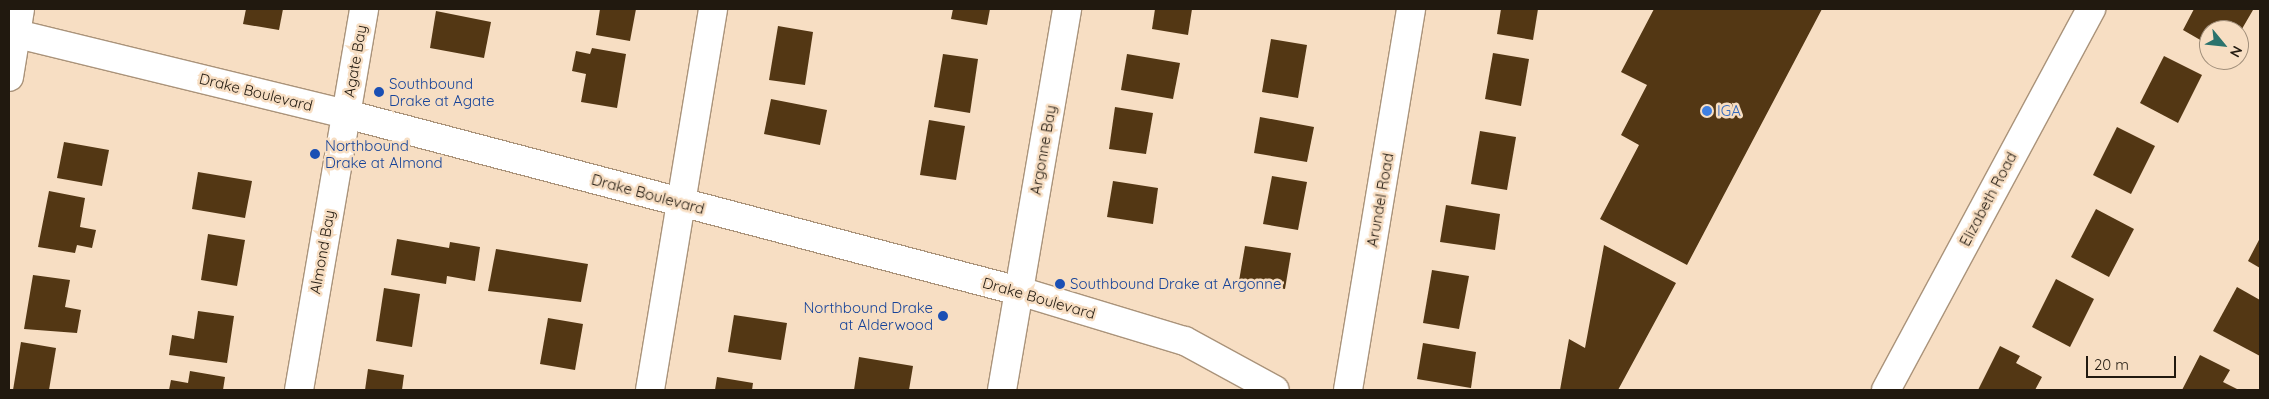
<!DOCTYPE html>
<style>
body{margin:0}
#map{position:relative;width:2269px;height:399px;overflow:hidden;background:#f7dec3;font-family:Quicksand,sans-serif}
div>[style]{position:absolute}
.building>*{inset:0;background:#533714}
.roads{filter:drop-shadow(1px 0 #aa937a) drop-shadow(-1px 0 #aa937a) drop-shadow(0 1px #aa937a) drop-shadow(0 -1px #aa937a)}
.minor>*{height:28px;margin:-14px;padding:0 14px;transform-origin:14px;border-radius:14px;background:#fff}
.dots>*{width:14px;height:14px;translate:-50% -50%;box-sizing:border-box;border:2px solid #f7dec3;border-radius:50%}
span{translate:-50% -50%;white-space:nowrap;text-align:center;line-height:1.15;-webkit-text-stroke:5px #f7dec3;paint-order:stroke}
.street-label{font-size:15px;color:#21190f}
.transit-label{font-size:15px;color:#164399}
.left{translate:0 -50%;text-align:left}
.right{translate:-100% -50%;text-align:right}
.shop-label{font-size:15px;color:#366cbe}
.frame{position:absolute;inset:0;border:10px solid #21190f;pointer-events:none}
.north{position:absolute;left:2199px;top:20px;width:50px;height:50px;box-sizing:border-box;background:#f7dec3;border:1px solid #a18f7b;border-radius:50%;rotate:118deg;font-size:14px;font-weight:700;line-height:20px;text-align:center;color:#21190f}
.north::after{content:'';display:block;margin:auto;width:18px;height:22px;background:#2b736d;clip-path:polygon(50% 0,100% 100%,50% 72%,0 100%)}
.scale{position:absolute;left:2086px;top:356px;width:90px;height:22px;box-sizing:border-box;border:2px solid #21190f;border-top:0;padding-left:6px;font-size:15px;line-height:18px;white-space:nowrap;color:#21190f;-webkit-text-stroke:4px #f7dec3;paint-order:stroke}
</style>
<div id="map">
<div class="building">
<div style="clip-path:polygon(246px 9px,283px 9px,279px 30px,243px 24px)"></div>
<div style="clip-path:polygon(600px 9px,636px 9px,630px 41px,596px 35px)"></div>
<div style="clip-path:polygon(953px 9px,990px 9px,987px 25px,951px 19px)"></div>
<div style="clip-path:polygon(1155px 9px,1192px 9px,1188px 35px,1152px 29px)"></div>
<div style="clip-path:polygon(1501px 9px,1538px 9px,1533px 40px,1497px 34px)"></div>
<div style="clip-path:polygon(1654px 9px,1822px 9px,1687px 265px,1600px 219px,1639px 145px,1621px 135px,1647px 85px,1621px 72px)"></div>
<div style="clip-path:polygon(2194px 9px,2250px 9px,2253px 10px,2239px 34px,2239px 30px,2209px 30px,2209px 45px,2183px 30px)"></div>
<div style="clip-path:polygon(436px 11px,491px 22px,484px 58px,430px 48px)"></div>
<div style="clip-path:polygon(778px 26px,813px 32px,805px 85px,769px 80px)"></div>
<div style="clip-path:polygon(1271px 39px,1307px 45px,1298px 98px,1262px 92px)"></div>
<div style="clip-path:polygon(592px 48px,626px 54px,617px 108px,581px 102px,586px 74px,572px 71px,576px 51px,590px 54px)"></div>
<div style="clip-path:polygon(1493px 53px,1529px 59px,1521px 106px,1485px 99px)"></div>
<div style="clip-path:polygon(943px 54px,978px 59px,970px 113px,934px 107px)"></div>
<div style="clip-path:polygon(1127px 54px,1180px 63px,1173px 99px,1121px 90px)"></div>
<div style="clip-path:polygon(2164px 56px,2202px 75px,2178px 123px,2140px 103px)"></div>
<div style="clip-path:polygon(771px 99px,827px 110px,820px 145px,764px 134px)"></div>
<div style="clip-path:polygon(1115px 107px,1153px 113px,1146px 154px,1109px 149px)"></div>
<div style="clip-path:polygon(1260px 117px,1314px 127px,1307px 162px,1254px 153px)"></div>
<div style="clip-path:polygon(929px 120px,965px 126px,956px 180px,920px 175px)"></div>
<div style="clip-path:polygon(2117px 127px,2155px 146px,2131px 194px,2093px 175px)"></div>
<div style="clip-path:polygon(1480px 131px,1516px 137px,1507px 190px,1471px 184px)"></div>
<div style="clip-path:polygon(64px 142px,109px 150px,102px 186px,57px 178px)"></div>
<div style="clip-path:polygon(198px 172px,252px 181px,245px 218px,192px 209px)"></div>
<div style="clip-path:polygon(1272px 176px,1307px 182px,1298px 230px,1263px 224px)"></div>
<div style="clip-path:polygon(1113px 181px,1158px 188px,1153px 224px,1107px 217px)"></div>
<div style="clip-path:polygon(49px 191px,85px 198px,80px 227px,96px 230px,92px 248px,77px 245px,75px 253px,38px 247px)"></div>
<div style="clip-path:polygon(1446px 205px,1500px 214px,1495px 250px,1440px 242px)"></div>
<div style="clip-path:polygon(2096px 209px,2134px 229px,2109px 277px,2071px 257px)"></div>
<div style="clip-path:polygon(208px 234px,245px 240px,237px 286px,201px 280px)"></div>
<div style="clip-path:polygon(2260px 238px,2260px 268px,2248px 261px)"></div>
<div style="clip-path:polygon(397px 239px,449px 248px,450px 242px,480px 247px,475px 281px,447px 276px,446px 284px,391px 275px)"></div>
<div style="clip-path:polygon(1604px 245px,1676px 283px,1618px 390px,1560px 390px,1569px 339px,1585px 348px)"></div>
<div style="clip-path:polygon(1245px 246px,1291px 253px,1285px 289px,1239px 281px)"></div>
<div style="clip-path:polygon(496px 249px,588px 264px,581px 302px,488px 291px)"></div>
<div style="clip-path:polygon(1432px 270px,1469px 276px,1459px 329px,1423px 323px)"></div>
<div style="clip-path:polygon(33px 275px,70px 280px,65px 307px,81px 310px,77px 333px,24px 329px)"></div>
<div style="clip-path:polygon(2056px 279px,2094px 299px,2070px 347px,2032px 327px)"></div>
<div style="clip-path:polygon(2237px 287px,2260px 300px,2260px 356px,2213px 331px)"></div>
<div style="clip-path:polygon(384px 288px,420px 294px,412px 347px,376px 341px)"></div>
<div style="clip-path:polygon(198px 311px,234px 316px,227px 363px,169px 355px,172px 335px,194px 339px)"></div>
<div style="clip-path:polygon(734px 315px,787px 323px,781px 360px,728px 352px)"></div>
<div style="clip-path:polygon(548px 318px,583px 324px,575px 370px,540px 364px)"></div>
<div style="clip-path:polygon(21px 342px,56px 348px,49px 390px,13px 390px)"></div>
<div style="clip-path:polygon(1423px 343px,1476px 352px,1471px 388px,1417px 379px)"></div>
<div style="clip-path:polygon(2000px 346px,2020px 356px,2016px 363px,2042px 377px,2035px 390px,1978px 390px)"></div>
<div style="clip-path:polygon(2200px 355px,2230px 370px,2223px 382px,2239px 390px,2182px 390px)"></div>
<div style="clip-path:polygon(859px 357px,913px 366px,909px 390px,854px 390px)"></div>
<div style="clip-path:polygon(368px 369px,404px 375px,402px 390px,365px 390px)"></div>
<div style="clip-path:polygon(190px 371px,225px 377px,223px 390px,169px 390px,171px 380px,188px 383px)"></div>
<div style="clip-path:polygon(717px 377px,753px 383px,752px 390px,715px 390px)"></div>
</div>
<div class="roads">
<div class="minor">
<div style="left:9px;top:32px;width:347px;rotate:13.7deg"></div>
<div style="left:346px;top:114px;width:696px;rotate:14.74deg"></div>
<div style="left:1019px;top:291px;width:173px;rotate:16.8deg"></div>
<div style="left:1185px;top:341px;width:102px;rotate:28.6deg"></div>
<div style="left:9px;top:77px;width:69px;rotate:-80.8deg"></div>
<div style="left:299px;top:390px;width:387px;rotate:-80.3deg"></div>
<div style="left:650px;top:390px;width:386px;rotate:-80.6deg"></div>
<div style="left:1002px;top:390px;width:387px;rotate:-80.3deg"></div>
<div style="left:1348px;top:390px;width:386px;rotate:-80.6deg"></div>
<div style="left:1886px;top:390px;width:433px;rotate:-61.7deg"></div>
</div>
</div>
<div class="dots">
<div style="left:379px;top:92px;background:#1a4fb4"></div>
<div style="left:1707px;top:111px;background:#3f7fe0"></div>
<div style="left:315px;top:154px;background:#1a4fb4"></div>
<div style="left:1060px;top:284px;background:#1a4fb4"></div>
<div style="left:943px;top:316px;background:#1a4fb4"></div>
</div>
<div class="street-label">
<span style="left:355px;top:61px;rotate:-80deg">Agate Bay</span>
<span style="left:256px;top:92px;rotate:14deg">Drake Boulevard</span>
<span style="left:1043px;top:150px;rotate:-80deg">Argonne Bay</span>
<span style="left:648px;top:194px;rotate:15deg">Drake Boulevard</span>
<span style="left:1988px;top:199px;rotate:-62deg">Elizabeth Road</span>
<span style="left:1380px;top:200px;rotate:-80deg">Arundel Road</span>
<span style="left:322px;top:252px;rotate:-80deg">Almond Bay</span>
<span style="left:1039px;top:298px;rotate:16deg">Drake Boulevard</span>
</div>
<div class="transit-label">
<span class="left" style="left:389px;top:92px">Southbound<br>Drake at Agate</span>
<span class="left" style="left:325px;top:154px">Northbound<br>Drake at Almond</span>
<span class="left" style="left:1070px;top:284px">Southbound Drake at Argonne</span>
<span class="right" style="left:933px;top:316px">Northbound Drake<br>at Alderwood</span>
</div>
<div class="shop-label">
<span class="left" style="left:1717px;top:111px">IGA</span>
</div>
<div class="frame"></div>
<div class="north">N</div>
<div class="scale">20 m</div>
</div>
